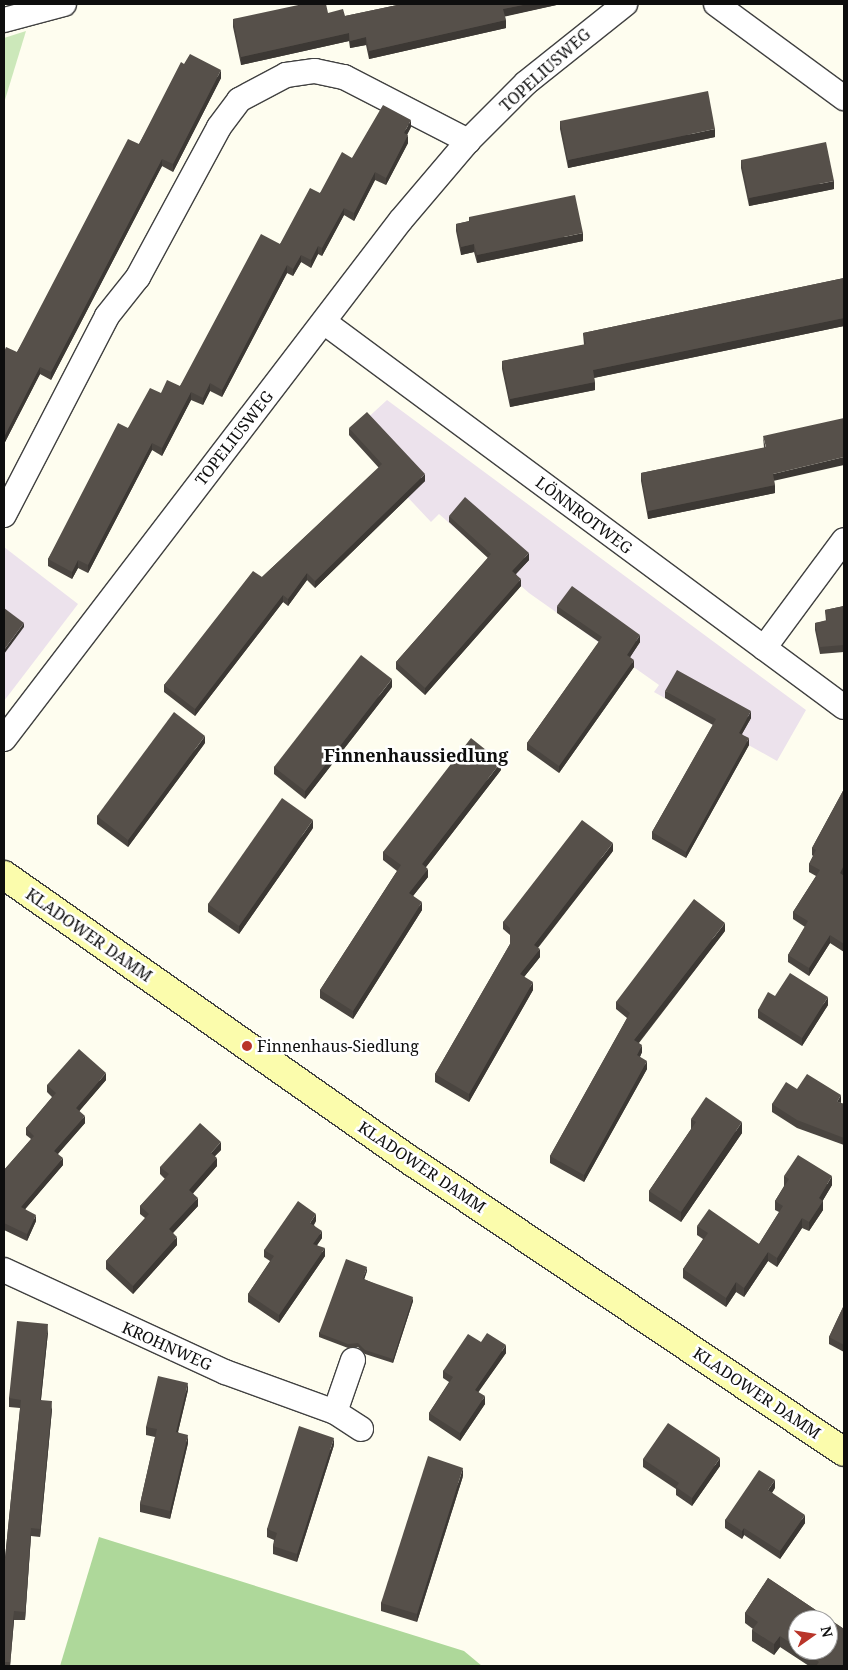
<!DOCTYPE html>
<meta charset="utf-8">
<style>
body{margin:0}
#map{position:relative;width:848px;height:1670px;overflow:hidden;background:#fefdef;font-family:"Noto Serif",serif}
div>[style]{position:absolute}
.industrial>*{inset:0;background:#ece2ec}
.green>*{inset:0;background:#cce8ba}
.forest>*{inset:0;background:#aed89a}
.roads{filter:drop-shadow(1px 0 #414141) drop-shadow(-1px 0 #414141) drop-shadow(0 1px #414141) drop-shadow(0 -1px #414141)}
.street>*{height:24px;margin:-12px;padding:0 12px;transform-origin:12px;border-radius:12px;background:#fff}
.secondary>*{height:28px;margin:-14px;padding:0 14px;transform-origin:14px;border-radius:14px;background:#fbfcac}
.wall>*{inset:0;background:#4a4540}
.shaded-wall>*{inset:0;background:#3c3834}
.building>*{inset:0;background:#56504a}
.dots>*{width:14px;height:14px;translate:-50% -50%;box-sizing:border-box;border:2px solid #fff;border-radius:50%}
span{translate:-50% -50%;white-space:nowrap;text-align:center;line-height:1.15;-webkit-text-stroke:5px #fff;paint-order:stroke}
.street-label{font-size:16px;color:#0e0e0e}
.poi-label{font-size:16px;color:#0e0e0e}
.left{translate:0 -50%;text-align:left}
.neighbourhood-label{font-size:18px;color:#0e0e0e;font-weight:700}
.frame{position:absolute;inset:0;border:5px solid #0e0e0e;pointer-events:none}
.north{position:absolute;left:788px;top:1610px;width:50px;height:50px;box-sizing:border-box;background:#fff;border:1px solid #9f9f9f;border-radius:50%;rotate:77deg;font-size:14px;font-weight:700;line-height:20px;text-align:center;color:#0e0e0e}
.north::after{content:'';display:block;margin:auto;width:18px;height:22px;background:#b9352a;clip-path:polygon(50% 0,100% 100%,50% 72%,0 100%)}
</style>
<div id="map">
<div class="industrial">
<div style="clip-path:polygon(387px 400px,806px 710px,777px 761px,654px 692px,659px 685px,529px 593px,439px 514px,431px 522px,349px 435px)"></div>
<div style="clip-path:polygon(4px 547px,78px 604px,4px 701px)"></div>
</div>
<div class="green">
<div style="clip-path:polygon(26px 31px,4px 103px,4px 38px)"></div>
</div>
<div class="forest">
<div style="clip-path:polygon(99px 1537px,464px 1651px,482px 1666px,60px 1666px)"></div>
</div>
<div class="roads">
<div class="street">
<div style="left:716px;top:4px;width:159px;rotate:36.3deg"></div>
<div style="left:4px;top:20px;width:62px;rotate:-14.9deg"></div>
<div style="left:324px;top:322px;width:647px;rotate:36.52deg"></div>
<div style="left:4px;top:515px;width:224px;rotate:-62.6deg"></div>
<div style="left:107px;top:316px;width:50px;rotate:-51.5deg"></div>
<div style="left:138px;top:277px;width:170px;rotate:-61.6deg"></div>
<div style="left:219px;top:127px;width:34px;rotate:-53deg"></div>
<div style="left:239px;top:100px;width:53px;rotate:-28deg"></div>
<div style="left:286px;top:75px;width:29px;rotate:-8deg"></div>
<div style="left:315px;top:71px;width:30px;rotate:12deg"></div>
<div style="left:344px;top:77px;width:140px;rotate:27.3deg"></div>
<div style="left:764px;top:648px;width:134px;rotate:-53.5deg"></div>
<div style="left:4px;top:739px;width:653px;rotate:-52.59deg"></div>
<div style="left:401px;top:220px;width:104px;rotate:-49.7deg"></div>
<div style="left:468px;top:141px;width:82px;rotate:-45deg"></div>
<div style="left:526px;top:83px;width:127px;rotate:-38.6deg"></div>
<div style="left:4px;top:1270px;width:243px;rotate:24.8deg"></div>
<div style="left:225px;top:1372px;width:117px;rotate:20deg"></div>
<div style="left:335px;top:1412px;width:31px;rotate:33deg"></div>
<div style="left:335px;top:1412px;width:55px;rotate:-70.9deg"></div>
</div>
<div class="secondary">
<div style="left:4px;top:875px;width:500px;rotate:35.1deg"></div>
<div style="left:413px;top:1162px;width:519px;rotate:33.93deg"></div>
</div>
</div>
<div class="wall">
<div style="clip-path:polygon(402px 4px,561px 4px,505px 16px,506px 28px,369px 59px,366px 45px,350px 48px,349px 41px,241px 65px,233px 27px,233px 19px,328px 13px,345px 16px)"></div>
<div style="clip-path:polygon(184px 64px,221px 78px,173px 172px,162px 166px,51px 380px,40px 374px,4px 444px,4px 352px,17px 352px,139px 144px)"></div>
<div style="clip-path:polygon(560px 121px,715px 137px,568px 168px,560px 129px)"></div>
<div style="clip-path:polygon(411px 127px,407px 135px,408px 143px,386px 185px,375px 180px,354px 221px,344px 215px,322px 256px,318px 254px,311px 268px,301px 262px,293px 276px,287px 273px,222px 397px,210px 391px,203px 405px,191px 400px,162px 456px,152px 450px,88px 573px,78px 568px,72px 579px,48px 566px,48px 559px,128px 428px,161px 393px,180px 386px,280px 244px,320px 193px,352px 158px)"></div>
<div style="clip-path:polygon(741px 160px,834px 189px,749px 206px,741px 168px)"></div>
<div style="clip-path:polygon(469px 217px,583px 241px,477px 263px,474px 252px,461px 255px,456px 231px,456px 224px,469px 221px)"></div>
<div style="clip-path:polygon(844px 278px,844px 326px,594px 378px,595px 390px,510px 407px,502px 369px,502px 361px,584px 345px,583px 333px)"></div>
<div style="clip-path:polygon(349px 428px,425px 481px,315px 588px,307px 580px,288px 606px,283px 602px,195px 716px,164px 692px,164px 685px,262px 577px,379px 468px,349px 435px)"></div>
<div style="clip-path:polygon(763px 436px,774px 481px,775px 493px,648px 519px,641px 481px,641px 473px,764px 448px)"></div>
<div style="clip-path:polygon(449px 516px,529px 560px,516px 574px,521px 586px,425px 695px,396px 669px,396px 662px,488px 558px,449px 522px)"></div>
<div style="clip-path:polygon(557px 606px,640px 642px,630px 657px,634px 667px,559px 773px,527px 750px,527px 743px,599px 642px,557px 613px)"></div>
<div style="clip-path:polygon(844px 606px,844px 652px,820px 654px,815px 630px,815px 623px,826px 621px,825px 610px)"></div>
<div style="clip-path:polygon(392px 687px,305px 799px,274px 774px,274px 767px)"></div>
<div style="clip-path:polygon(665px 691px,751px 718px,742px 734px,749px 745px,686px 858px,652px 839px,652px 832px,713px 725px,665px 698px)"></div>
<div style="clip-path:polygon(205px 743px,128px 847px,97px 824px,97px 816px)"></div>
<div style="clip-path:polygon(501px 770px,426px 867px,428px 877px,413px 896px,422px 910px,353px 1019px,320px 998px,320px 990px,397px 871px,383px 860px,383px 852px)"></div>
<div style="clip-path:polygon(844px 789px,844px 873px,843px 875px,844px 876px,844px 952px,830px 943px,809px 976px,788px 962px,788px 955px,805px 927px,793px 919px,793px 912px,816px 876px,809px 872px,809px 864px,813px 856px,812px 855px,812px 848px)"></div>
<div style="clip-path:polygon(313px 828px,239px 934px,208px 912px,208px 904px)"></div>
<div style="clip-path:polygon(613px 851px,538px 948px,540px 957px,524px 977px,533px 990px,469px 1102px,435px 1082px,435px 1074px,510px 944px,510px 935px,503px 929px,503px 922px)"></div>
<div style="clip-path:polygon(725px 931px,639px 1043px,642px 1052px,640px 1057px,647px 1069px,584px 1182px,550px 1163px,550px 1156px,627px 1018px,616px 1009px,616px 1002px)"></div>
<div style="clip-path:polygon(775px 996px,828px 1005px,802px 1046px,758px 1018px,758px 1010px)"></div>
<div style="clip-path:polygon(106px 1080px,79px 1111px,85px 1123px,58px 1154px,63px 1165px,25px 1209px,36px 1221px,27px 1241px,4px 1230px,4px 1170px,31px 1139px,26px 1135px,26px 1128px,52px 1097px,47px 1092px,47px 1085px)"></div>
<div style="clip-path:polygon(797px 1089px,844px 1104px,844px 1145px,797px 1128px,772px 1112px,772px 1104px)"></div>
<div style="clip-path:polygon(691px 1119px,742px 1133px,681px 1222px,649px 1201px,649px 1191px,691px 1129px)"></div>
<div style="clip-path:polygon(221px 1150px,215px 1156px,217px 1166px,193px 1193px,198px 1206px,173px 1233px,177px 1245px,133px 1294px,106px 1269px,106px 1261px,145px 1218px,140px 1214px,140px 1206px,165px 1179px,160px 1174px,160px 1167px)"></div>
<div style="clip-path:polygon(784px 1176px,832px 1185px,823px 1200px,823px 1210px,809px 1231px,802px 1228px,777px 1267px,768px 1261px,744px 1297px,736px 1292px,726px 1307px,683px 1278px,683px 1269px,703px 1239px,697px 1235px,697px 1226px,759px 1244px,779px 1212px,775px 1210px,775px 1201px,784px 1186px)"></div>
<div style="clip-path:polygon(316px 1221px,314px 1225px,322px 1238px,317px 1245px,325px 1256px,279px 1323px,248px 1302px,248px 1294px,270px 1261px,264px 1257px,264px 1250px)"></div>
<div style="clip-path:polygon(367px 1271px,364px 1279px,413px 1301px,393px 1363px,365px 1354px,358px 1347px,348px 1348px,319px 1337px,319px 1333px)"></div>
<div style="clip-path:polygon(844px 1305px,844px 1352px,829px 1344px,829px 1337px)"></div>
<div style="clip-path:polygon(48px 1332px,41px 1400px,52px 1409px,40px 1537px,31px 1536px,25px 1620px,14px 1620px,10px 1666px,4px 1666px,4px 1558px,5px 1558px,20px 1408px,9px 1407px,9px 1398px)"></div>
<div style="clip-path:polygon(481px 1342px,506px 1353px,478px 1392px,485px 1404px,460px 1441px,429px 1420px,429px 1413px,449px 1382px,443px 1378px,443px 1371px)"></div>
<div style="clip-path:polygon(188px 1390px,178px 1432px,188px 1443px,170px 1519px,140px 1512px,140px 1504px,155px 1437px,146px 1435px,146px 1427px)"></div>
<div style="clip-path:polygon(334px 1445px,297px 1562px,273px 1554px,273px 1546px,274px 1540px,267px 1537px,267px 1529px)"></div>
<div style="clip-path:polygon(643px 1459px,720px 1466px,692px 1506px,676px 1495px,676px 1489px,643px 1467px)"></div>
<div style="clip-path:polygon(463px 1476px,417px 1622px,381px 1611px,381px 1603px)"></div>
<div style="clip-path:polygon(775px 1488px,772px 1493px,805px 1523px,780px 1559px,744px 1535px,742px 1539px,725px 1528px,725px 1520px)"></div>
<div style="clip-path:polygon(evenodd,768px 1578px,844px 1629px,844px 1666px,809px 1666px,780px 1647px,774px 1655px,752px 1641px,752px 1630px,753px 1629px,745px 1623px,745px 1613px,768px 1578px,798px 1620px,828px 1620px,828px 1650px,798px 1650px,798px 1620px)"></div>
</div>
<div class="shaded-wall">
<div style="clip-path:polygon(528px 4px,561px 4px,503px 17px,503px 9px)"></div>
<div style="clip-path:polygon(506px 20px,506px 28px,369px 59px,369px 51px)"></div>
<div style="clip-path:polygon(349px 33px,349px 41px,241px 65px,241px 57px)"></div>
<div style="clip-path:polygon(366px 37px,366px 45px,350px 48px,350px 41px)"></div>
<div style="clip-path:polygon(221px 70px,221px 78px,173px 172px,173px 164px)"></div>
<div style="clip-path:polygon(411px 120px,411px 127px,404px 140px,404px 133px)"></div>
<div style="clip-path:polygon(715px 129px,715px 137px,568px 168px,568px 160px)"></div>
<div style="clip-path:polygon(408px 135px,408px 143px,386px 185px,386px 178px)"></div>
<div style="clip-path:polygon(162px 159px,162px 166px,51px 380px,51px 372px)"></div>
<div style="clip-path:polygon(375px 172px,375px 180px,354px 221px,354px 213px)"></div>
<div style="clip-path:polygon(834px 181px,834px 189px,749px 206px,749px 198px)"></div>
<div style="clip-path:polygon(344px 208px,344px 215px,322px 256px,322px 248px)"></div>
<div style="clip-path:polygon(583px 233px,583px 241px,477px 263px,477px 255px)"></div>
<div style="clip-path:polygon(474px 244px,474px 252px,461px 255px,461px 247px)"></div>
<div style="clip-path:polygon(318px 246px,318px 254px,311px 268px,311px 260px)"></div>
<div style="clip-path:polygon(301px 255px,301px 262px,293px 276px,293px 269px)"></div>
<div style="clip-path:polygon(287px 265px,287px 273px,222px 397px,222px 390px)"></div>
<div style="clip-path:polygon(844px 318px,844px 326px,593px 378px,593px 370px)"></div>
<div style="clip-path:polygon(40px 367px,40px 374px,4px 444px,4px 437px)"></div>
<div style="clip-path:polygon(595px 382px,595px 390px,510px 407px,510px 399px)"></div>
<div style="clip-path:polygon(210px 383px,210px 391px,203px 405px,203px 398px)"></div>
<div style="clip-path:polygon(191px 392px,191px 400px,162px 456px,162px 448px)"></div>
<div style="clip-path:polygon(152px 443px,152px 450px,88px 573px,88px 565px)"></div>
<div style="clip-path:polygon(844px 457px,844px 465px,773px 481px,773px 474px)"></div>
<div style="clip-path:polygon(425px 474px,425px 481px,315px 588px,315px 581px)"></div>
<div style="clip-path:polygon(775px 485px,775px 493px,648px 519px,648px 511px)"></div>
<div style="clip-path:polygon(529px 553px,529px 560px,512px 578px,512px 571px)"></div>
<div style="clip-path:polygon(78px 560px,78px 568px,72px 579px,72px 572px)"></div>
<div style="clip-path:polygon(307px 573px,307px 580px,288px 606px,288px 599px)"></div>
<div style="clip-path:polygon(521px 579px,521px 586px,425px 695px,425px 688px)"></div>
<div style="clip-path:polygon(283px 595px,283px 602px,195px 716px,195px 709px)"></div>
<div style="clip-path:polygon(24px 623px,24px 627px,4px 654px,4px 650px)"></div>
<div style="clip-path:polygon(640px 635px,640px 642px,627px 662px,627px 655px)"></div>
<div style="clip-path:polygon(634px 660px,634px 667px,559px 773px,559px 766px)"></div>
<div style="clip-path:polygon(392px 679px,392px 687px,305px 799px,305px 791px)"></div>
<div style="clip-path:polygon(751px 711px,751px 718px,739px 739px,739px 733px)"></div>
<div style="clip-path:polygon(205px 736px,205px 743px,128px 847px,128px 840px)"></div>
<div style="clip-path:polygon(749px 738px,749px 745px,686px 858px,686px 852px)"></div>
<div style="clip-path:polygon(501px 762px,501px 770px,422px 872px,422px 864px)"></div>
<div style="clip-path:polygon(313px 820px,313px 828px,239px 934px,239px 926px)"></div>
<div style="clip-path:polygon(613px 843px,613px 851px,534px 952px,534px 945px)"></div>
<div style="clip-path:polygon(844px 865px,844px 873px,840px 880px,840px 873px)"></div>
<div style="clip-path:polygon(428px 869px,428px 877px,409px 901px,409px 893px)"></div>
<div style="clip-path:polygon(422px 902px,422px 910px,353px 1019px,353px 1011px)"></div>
<div style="clip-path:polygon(725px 923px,725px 931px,634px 1048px,634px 1040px)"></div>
<div style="clip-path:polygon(830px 935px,830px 943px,809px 976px,809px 968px)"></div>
<div style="clip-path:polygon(540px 949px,540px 957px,520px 982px,520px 974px)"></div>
<div style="clip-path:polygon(533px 982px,533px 990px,469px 1102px,469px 1094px)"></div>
<div style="clip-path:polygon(828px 997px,828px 1005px,802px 1046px,802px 1038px)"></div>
<div style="clip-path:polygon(642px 1045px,642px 1052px,637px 1063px,637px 1055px)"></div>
<div style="clip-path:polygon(647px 1061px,647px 1069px,584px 1182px,584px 1175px)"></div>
<div style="clip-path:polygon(106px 1073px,106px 1080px,76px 1115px,76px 1108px)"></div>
<div style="clip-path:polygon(841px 1095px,841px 1103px,837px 1102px)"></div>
<div style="clip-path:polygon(85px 1116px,85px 1123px,54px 1158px,54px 1151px)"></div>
<div style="clip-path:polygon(742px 1122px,742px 1133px,681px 1222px,681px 1212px)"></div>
<div style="clip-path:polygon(221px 1142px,221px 1150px,211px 1160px,211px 1153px)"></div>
<div style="clip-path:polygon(63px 1158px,63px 1165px,21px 1214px,21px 1207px)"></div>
<div style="clip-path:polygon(217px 1158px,217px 1166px,189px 1198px,189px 1190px)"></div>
<div style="clip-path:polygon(832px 1176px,832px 1185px,819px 1207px,819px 1198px)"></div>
<div style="clip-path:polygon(198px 1198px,198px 1206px,169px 1237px,169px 1229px)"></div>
<div style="clip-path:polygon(823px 1201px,823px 1210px,809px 1231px,809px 1222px)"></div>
<div style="clip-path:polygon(316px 1214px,316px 1221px,310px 1230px,310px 1223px)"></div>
<div style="clip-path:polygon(36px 1215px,36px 1221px,27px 1241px,27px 1234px)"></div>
<div style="clip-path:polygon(802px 1218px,802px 1228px,777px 1267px,777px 1258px)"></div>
<div style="clip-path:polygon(322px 1231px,322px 1238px,313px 1251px,313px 1244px)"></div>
<div style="clip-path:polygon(177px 1237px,177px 1245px,133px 1294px,133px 1286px)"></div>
<div style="clip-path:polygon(325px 1248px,325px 1256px,279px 1323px,279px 1315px)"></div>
<div style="clip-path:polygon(768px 1252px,768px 1261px,744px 1297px,744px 1288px)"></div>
<div style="clip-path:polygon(367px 1267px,367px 1271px,363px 1283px,363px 1279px)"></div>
<div style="clip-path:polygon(736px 1282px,736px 1292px,726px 1307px,726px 1298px)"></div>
<div style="clip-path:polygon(413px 1297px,413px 1301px,393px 1363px,393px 1359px)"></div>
<div style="clip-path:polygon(48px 1324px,48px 1332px,40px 1408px,40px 1400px)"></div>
<div style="clip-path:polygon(506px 1345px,506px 1353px,475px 1397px,475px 1390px)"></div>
<div style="clip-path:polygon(188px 1383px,188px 1390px,176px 1440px,176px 1432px)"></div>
<div style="clip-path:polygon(485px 1396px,485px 1404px,460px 1441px,460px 1433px)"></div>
<div style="clip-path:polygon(52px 1401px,52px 1409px,40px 1537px,40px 1529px)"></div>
<div style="clip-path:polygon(188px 1435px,188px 1443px,170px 1519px,170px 1511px)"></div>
<div style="clip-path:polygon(334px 1438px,334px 1445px,297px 1562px,297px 1554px)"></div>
<div style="clip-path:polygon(720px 1458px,720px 1466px,692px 1506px,692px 1498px)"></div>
<div style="clip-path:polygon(463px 1468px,463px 1476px,417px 1622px,417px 1614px)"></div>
<div style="clip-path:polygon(775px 1480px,775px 1488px,768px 1498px,768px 1490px)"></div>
<div style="clip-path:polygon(805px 1515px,805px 1523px,780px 1559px,780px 1551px)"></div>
<div style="clip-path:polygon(31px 1528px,31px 1536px,25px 1620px,25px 1612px)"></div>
<div style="clip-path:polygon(744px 1528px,744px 1535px,742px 1539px,742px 1531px)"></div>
<div style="clip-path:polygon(14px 1611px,14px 1620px,10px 1666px,10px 1662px)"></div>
<div style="clip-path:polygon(780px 1636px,780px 1647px,774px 1655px,774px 1644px)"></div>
</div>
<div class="building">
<div style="clip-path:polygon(303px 4px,326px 4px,328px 13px,343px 9px,345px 16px,402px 4px,528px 4px,503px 9px,506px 20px,369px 51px,366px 37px,350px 41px,349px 33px,241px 57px,233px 19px)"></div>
<div style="clip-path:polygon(190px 54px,221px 70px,173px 164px,162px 159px,51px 372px,40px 367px,4px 437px,4px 352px,6px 347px,17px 352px,128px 139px,139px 144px,181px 62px,184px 64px)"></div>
<div style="clip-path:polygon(708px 91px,715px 129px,568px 160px,560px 121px)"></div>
<div style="clip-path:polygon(383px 105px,411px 120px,404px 133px,408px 135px,386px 178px,375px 172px,354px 213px,344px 208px,322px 248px,318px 246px,311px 260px,301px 255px,293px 269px,287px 265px,222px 390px,210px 383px,203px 398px,191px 392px,162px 448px,152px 443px,88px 565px,78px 560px,72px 572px,48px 559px,118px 423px,128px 428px,150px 388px,161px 393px,167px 380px,180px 386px,261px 234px,280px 244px,310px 188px,320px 193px,342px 152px,352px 158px)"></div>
<div style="clip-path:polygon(826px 142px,834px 181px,749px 198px,741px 160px)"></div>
<div style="clip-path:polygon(575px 195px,583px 233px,477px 255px,474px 244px,461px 247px,456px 224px,470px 221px,469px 217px)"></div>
<div style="clip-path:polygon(844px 278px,844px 318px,593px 370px,595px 382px,510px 399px,502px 361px,586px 344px,583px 333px)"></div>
<div style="clip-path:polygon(367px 412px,425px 474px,315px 581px,307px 573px,288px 599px,283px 595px,195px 709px,164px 685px,253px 571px,262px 577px,382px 464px,349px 428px)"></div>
<div style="clip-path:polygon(844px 418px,844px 457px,773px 474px,775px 485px,648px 511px,641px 473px,766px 447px,763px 436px)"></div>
<div style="clip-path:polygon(465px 497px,529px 553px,512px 571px,521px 579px,425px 688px,396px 662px,491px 554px,449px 516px)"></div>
<div style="clip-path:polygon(572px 586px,640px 635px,627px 655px,634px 660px,559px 766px,527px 743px,602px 637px,557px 606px)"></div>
<div style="clip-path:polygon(844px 606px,844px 645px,820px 647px,815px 623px,827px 620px,825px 610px)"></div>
<div style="clip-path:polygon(4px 608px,24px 623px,4px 650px)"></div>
<div style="clip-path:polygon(361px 655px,392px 679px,305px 791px,274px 767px)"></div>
<div style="clip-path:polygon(677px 670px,751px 711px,739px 733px,749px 738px,686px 852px,652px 832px,716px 719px,665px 691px)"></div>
<div style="clip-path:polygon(174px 712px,205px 736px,128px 840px,97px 816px)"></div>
<div style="clip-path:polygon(471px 738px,501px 762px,422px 864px,428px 869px,409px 893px,422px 902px,353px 1011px,320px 990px,401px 865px,383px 852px)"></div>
<div style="clip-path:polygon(844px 789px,844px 865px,840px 873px,844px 876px,844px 944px,830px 935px,809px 968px,788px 955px,808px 921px,793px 912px,820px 870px,809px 864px,816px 850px,812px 848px)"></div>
<div style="clip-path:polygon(282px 798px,313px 820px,239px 926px,208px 904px)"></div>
<div style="clip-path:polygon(582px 820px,613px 843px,534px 945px,540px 949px,520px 974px,533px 982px,469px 1094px,435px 1074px,510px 944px,510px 928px,503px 922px)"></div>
<div style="clip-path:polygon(694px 899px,725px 923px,634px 1040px,642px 1045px,637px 1055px,647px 1061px,584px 1175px,550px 1156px,630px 1013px,616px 1002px)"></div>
<div style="clip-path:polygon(790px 973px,828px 997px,802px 1038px,758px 1010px,768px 992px,775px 996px)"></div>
<div style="clip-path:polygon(79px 1049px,106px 1073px,76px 1108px,85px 1116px,54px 1151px,63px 1158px,21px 1207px,36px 1215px,27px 1234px,4px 1223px,4px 1170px,34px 1136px,26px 1128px,56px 1093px,47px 1085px)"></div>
<div style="clip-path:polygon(807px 1074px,841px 1095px,837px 1102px,844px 1104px,844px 1138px,797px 1120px,772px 1104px,786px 1082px,797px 1089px)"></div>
<div style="clip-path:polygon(706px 1097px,742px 1122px,681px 1212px,649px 1191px,696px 1122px,691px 1119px)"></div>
<div style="clip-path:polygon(200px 1123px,221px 1142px,211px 1153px,217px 1158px,189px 1190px,198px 1198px,169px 1229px,177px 1237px,133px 1286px,106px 1261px,149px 1214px,140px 1206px,169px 1174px,160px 1167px)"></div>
<div style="clip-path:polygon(798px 1155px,832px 1176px,819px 1198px,823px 1201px,809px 1222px,802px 1218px,777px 1258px,768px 1252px,744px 1288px,736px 1282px,726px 1298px,683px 1269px,708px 1233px,697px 1226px,709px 1209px,759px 1244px,783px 1206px,775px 1201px,789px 1179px,784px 1176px)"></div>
<div style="clip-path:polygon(298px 1201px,316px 1214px,310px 1223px,322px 1231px,313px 1244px,325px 1248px,279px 1315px,248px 1294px,274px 1256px,264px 1250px)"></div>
<div style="clip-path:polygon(346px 1259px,367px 1267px,363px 1279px,413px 1297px,393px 1359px,365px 1350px,358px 1343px,348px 1344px,319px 1333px)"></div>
<div style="clip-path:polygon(844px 1305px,844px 1345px,829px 1337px)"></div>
<div style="clip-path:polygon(17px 1321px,48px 1324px,40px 1400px,52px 1401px,40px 1529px,31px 1528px,25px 1612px,14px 1611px,10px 1662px,4px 1662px,4px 1558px,5px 1558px,21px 1400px,9px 1398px)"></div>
<div style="clip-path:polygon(487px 1333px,506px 1345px,475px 1390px,485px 1396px,460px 1433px,429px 1413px,453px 1377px,443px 1371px,468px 1334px,481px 1342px)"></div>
<div style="clip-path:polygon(158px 1376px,188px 1383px,176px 1432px,188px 1435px,170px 1511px,140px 1504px,157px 1429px,146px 1427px)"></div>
<div style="clip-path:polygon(668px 1423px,720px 1458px,692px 1498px,676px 1487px,679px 1483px,643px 1459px)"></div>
<div style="clip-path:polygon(299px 1426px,334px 1438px,297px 1554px,273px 1546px,277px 1533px,267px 1529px)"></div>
<div style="clip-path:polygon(428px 1456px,463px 1468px,417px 1614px,381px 1603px)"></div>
<div style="clip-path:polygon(759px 1470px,775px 1480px,768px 1490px,805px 1515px,780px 1551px,744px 1528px,742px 1531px,725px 1520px)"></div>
<div style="clip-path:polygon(768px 1578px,844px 1629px,844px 1666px,816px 1666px,819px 1662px,801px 1650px,828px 1650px,828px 1620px,798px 1620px,798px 1648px,780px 1636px,774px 1644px,752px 1630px,758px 1622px,745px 1613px)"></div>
</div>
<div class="dots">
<div style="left:247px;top:1046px;background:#b9352a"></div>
</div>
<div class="street-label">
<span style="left:545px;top:70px;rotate:-42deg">TOPELIUSWEG</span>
<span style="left:234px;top:438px;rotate:-52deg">TOPELIUSWEG</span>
<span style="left:584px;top:515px;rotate:37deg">LÖNNROTWEG</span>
<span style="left:89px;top:935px;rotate:35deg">KLADOWER DAMM</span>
<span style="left:422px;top:1167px;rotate:34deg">KLADOWER DAMM</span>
<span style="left:167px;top:1346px;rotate:24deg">KROHNWEG</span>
<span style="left:757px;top:1393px;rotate:34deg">KLADOWER DAMM</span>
</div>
<div class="poi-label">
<span class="left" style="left:257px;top:1046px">Finnenhaus-Siedlung</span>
</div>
<div class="neighbourhood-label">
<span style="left:416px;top:755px">Finnenhaussiedlung</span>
</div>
<div class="frame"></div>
<div class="north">N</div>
</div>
